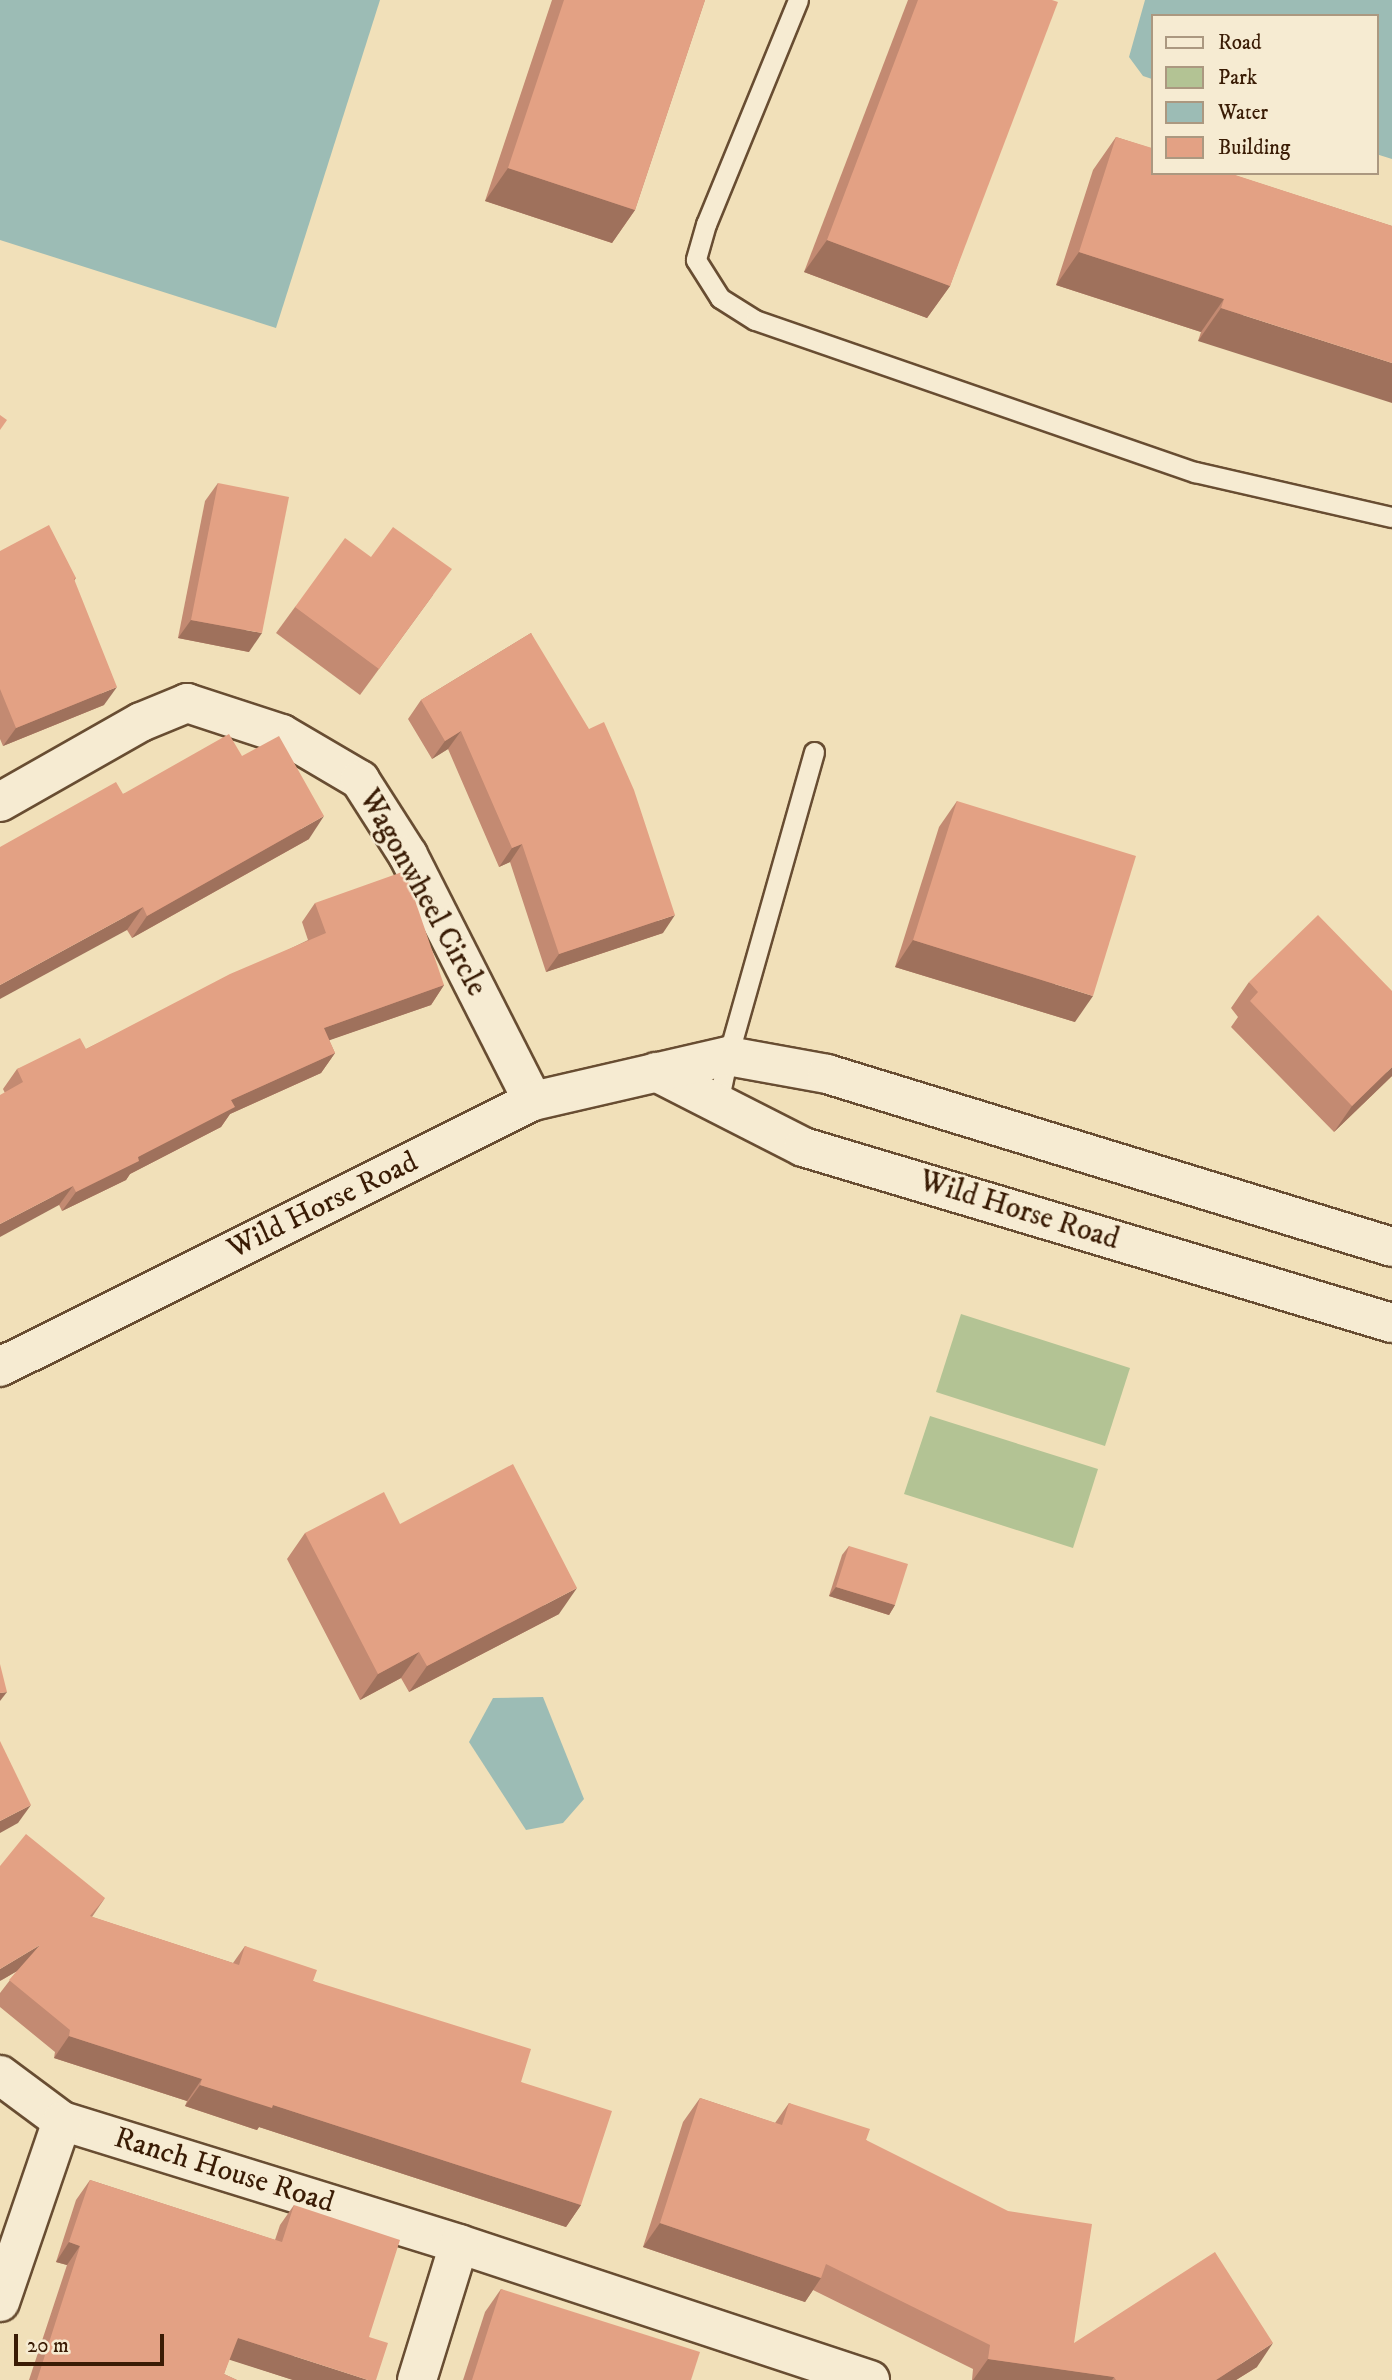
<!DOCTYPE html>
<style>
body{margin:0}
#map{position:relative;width:1392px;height:2380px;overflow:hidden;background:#f1e0b9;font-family:"IM FELL DW Pica",serif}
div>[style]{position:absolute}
.green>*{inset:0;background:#b3c394}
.water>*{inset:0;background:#9cbcb5}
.roads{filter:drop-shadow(2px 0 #684d32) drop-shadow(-2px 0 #684d32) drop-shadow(0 2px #684d32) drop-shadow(0 -2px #684d32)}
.service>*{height:19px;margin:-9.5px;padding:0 9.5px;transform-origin:9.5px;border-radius:9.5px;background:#f6ebd2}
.minor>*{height:38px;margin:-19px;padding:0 19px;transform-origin:19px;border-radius:19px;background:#f6ebd2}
.wall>*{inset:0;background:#c38a72}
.shaded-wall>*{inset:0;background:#9f715c}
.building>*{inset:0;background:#e3a184}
span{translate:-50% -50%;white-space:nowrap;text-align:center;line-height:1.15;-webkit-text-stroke:5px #f6ebd2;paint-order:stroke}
.street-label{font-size:30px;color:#3a1c05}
.legend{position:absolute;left:1151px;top:14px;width:228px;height:161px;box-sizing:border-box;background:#f6ebd2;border:2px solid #ab9880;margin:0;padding:9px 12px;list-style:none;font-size:21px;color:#3a1c05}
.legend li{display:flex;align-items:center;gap:14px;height:35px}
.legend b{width:35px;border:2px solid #ab9880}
.scale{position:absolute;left:14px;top:2334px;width:150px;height:32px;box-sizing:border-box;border:4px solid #3a1c05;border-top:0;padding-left:9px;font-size:21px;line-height:24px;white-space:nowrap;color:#3a1c05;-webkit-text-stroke:5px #f6ebd2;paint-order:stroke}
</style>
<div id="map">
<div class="green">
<div style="clip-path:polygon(961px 1314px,1130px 1368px,1105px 1446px,936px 1392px)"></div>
<div style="clip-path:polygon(930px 1416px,1098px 1469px,1073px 1548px,904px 1494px)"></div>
</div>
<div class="water">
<div style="clip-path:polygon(0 0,380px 0,276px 328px,0 240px)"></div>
<div style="clip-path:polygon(1145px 0,1392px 0,1392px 159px,1376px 154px,1376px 16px,1152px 16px,1152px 79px,1143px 76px,1129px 57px)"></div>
<div style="clip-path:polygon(543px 1697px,584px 1799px,563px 1823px,526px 1830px,469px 1742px,493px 1698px)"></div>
</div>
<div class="roads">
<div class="service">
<div style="left:798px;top:0;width:242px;rotate:112.3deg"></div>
<div style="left:706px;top:224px;width:37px;rotate:106deg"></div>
<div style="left:696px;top:260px;width:45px;rotate:57.7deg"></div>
<div style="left:720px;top:298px;width:41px;rotate:32.2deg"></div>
<div style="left:755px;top:320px;width:466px;rotate:19.1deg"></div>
<div style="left:1195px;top:472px;width:202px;rotate:12.9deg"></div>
<div style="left:718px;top:1103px;width:48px;rotate:-78deg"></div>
<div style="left:728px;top:1056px;width:316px;rotate:-74.2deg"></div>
</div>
<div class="minor">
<div style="left:0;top:802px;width:162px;rotate:-29.6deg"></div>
<div style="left:141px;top:722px;width:50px;rotate:-22.4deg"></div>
<div style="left:187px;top:703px;width:100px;rotate:18.1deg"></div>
<div style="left:282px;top:734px;width:91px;rotate:30.5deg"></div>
<div style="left:360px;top:780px;width:89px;rotate:57.4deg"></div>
<div style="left:408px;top:855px;width:276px;rotate:63.1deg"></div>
<div style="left:656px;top:1072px;width:165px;rotate:27deg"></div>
<div style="left:803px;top:1147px;width:615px;rotate:16.64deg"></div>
<div style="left:0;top:1367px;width:596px;rotate:-26.52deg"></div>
<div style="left:533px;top:1101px;width:200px;rotate:-13deg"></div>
<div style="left:728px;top:1056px;width:101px;rotate:10.3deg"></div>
<div style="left:827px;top:1074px;width:591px;rotate:17.02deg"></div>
<div style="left:0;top:2075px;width:77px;rotate:36.6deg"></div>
<div style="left:62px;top:2121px;width:416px;rotate:17.2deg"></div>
<div style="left:459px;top:2244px;width:433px;rotate:18.3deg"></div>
<div style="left:0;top:2302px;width:191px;rotate:-71.1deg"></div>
<div style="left:417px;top:2380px;width:142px;rotate:-72.8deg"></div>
</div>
</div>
<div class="wall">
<div style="clip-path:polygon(552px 0,705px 0,635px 210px,612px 243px,485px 201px)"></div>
<div style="clip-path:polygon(908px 0,1052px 0,950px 286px,927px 318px,804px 272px)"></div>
<div style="clip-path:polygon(1116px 137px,1392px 226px,1198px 341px,1201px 332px,1056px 285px,1093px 170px)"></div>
<div style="clip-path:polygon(218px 483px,249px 652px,178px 638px,205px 501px)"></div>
<div style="clip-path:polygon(0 551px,76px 578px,74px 581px,104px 705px,3px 746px,0 739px)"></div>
<div style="clip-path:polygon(371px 557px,433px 595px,360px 695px,276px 633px,295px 607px)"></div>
<div style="clip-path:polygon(531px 633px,663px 933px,546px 972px,510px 862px,499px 867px,448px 749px,432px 759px,408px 719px,421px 700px)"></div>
<div style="clip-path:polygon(242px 756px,309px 839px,132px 938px,127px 930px,123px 794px)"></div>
<div style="clip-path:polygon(957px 801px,1075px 1022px,895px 967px,939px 827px)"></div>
<div style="clip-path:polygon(315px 903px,444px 985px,431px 1005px,329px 1040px,335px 1053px,321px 1073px,230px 1114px,221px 1127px,130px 1174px,126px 1180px,62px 1211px,3px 1089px,17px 1069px,86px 1049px,308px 940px,302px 922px)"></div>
<div style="clip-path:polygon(1249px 982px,1392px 1076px,1334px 1132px,1231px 1027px,1238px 1017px,1231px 1008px)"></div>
<div style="clip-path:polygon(400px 1524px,559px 1614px,409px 1692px,401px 1678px,360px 1700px,287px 1559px,305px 1533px)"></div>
<div style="clip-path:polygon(849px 1546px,895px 1605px,889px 1615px,829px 1596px,842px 1555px)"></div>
<div style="clip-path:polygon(105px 1898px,92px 1917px,233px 1963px,245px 1946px,313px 1981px,521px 2082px,581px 2205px,566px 2227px,259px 2127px,257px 2130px,185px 2106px,187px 2101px,54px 2058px,55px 2052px,0 2007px,0 1993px,17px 1971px,0 1981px)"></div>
<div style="clip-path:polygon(700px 2098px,775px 2123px,789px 2103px,866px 2140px,1074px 2343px,1257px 2367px,1236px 2380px,972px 2380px,973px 2369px,813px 2290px,805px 2302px,643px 2247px,683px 2122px)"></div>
<div style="clip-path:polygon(90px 2180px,275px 2240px,280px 2225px,294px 2205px,293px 2380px,229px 2359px,224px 2374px,237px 2380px,29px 2380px,67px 2265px,56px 2262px,76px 2200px)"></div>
<div style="clip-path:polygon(501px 2289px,691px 2380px,463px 2380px,485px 2312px)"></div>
</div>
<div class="shaded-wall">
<div style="clip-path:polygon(508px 168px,635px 210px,612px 243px,485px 201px)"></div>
<div style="clip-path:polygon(827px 240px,950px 286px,927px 318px,804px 272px)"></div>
<div style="clip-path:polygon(1079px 252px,1224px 299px,1201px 332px,1056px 285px)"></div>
<div style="clip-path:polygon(1221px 308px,1392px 363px,1392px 403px,1198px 341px)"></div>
<div style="clip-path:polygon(191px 620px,262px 633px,249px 652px,178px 638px)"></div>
<div style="clip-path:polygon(117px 687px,104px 705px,3px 746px,16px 728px)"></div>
<div style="clip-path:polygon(461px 731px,448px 749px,432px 759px,445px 741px)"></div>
<div style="clip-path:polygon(324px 816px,309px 839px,132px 938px,147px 916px)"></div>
<div style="clip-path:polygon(522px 844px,510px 862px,499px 867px,512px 848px)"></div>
<div style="clip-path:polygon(143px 907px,127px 930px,0 999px,0 985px)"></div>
<div style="clip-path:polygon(675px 915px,663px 933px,546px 972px,559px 954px)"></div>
<div style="clip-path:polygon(913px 940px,1093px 996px,1075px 1022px,895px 967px)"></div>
<div style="clip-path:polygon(444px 985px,431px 1005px,310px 1047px,324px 1028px)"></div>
<div style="clip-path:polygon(335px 1053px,321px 1073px,230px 1114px,221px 1127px,130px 1174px,126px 1180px,62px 1211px,76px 1192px,138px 1157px,231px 1100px)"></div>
<div style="clip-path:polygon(1392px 1067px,1392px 1076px,1334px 1132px,1352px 1106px)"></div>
<div style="clip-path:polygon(73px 1186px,59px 1205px,0 1237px,0 1224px)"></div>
<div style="clip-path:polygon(836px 1587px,895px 1605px,889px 1615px,829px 1596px)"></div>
<div style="clip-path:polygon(577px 1588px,559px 1614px,409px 1692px,427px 1666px)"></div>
<div style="clip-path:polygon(419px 1652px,401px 1678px,360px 1700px,378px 1674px)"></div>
<div style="clip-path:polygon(7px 1692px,0 1701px,0 1693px)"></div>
<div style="clip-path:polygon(31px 1805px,18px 1823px,0 1833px,0 1821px)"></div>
<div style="clip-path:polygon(40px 1945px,24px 1967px,0 1981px,0 1969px)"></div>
<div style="clip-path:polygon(69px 2036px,202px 2079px,187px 2101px,54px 2058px)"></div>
<div style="clip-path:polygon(200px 2085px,273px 2105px,581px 2205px,566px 2227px,259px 2127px,257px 2130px,185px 2106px)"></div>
<div style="clip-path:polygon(660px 2223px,821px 2278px,805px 2302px,643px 2247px)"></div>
<div style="clip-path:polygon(69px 2242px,80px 2246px,67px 2265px,56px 2262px)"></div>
<div style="clip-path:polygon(238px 2338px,368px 2380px,293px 2380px,224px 2358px)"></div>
<div style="clip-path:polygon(1273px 2343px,1257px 2367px,1236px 2380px,1216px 2380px)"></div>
<div style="clip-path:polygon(988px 2359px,1114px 2377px,1112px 2380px,973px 2380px)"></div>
</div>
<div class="building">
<div style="clip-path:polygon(564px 0,705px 0,635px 210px,508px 168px)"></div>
<div style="clip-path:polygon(918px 0,1052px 0,1058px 2px,950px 286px,827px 240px)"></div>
<div style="clip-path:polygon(1116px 137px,1152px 148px,1152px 173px,1229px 173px,1392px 226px,1392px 363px,1221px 308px,1224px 299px,1079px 252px)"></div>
<div style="clip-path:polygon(0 415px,7px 420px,0 430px)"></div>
<div style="clip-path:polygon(218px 483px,289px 497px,262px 633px,191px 620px)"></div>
<div style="clip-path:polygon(49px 525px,76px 578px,74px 579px,117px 687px,16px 728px,0 689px,0 551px)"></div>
<div style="clip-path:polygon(393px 527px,452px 569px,379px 669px,295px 607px,345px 538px,371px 557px)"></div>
<div style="clip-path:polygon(531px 633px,589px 729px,604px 722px,634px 790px,675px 915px,559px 954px,522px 844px,512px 848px,461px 731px,445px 741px,421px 700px)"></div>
<div style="clip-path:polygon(229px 734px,242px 756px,279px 736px,324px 816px,147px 916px,143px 907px,0 985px,0 847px,116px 782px,123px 794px)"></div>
<div style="clip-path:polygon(957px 801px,1136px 856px,1093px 996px,913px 940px)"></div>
<div style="clip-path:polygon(405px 871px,444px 985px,324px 1028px,335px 1053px,231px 1100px,235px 1107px,138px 1157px,139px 1161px,76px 1192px,73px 1186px,0 1224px,0 1095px,23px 1082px,17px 1069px,80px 1038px,86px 1049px,230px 974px,326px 933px,315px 903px)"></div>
<div style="clip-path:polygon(1318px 915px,1392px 991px,1392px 1067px,1352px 1106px,1250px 1001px,1258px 992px,1249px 982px)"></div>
<div style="clip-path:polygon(513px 1464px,577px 1588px,427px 1666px,419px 1652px,378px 1674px,305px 1533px,384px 1492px,400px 1524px)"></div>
<div style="clip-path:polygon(849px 1546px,908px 1564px,895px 1605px,836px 1587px)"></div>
<div style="clip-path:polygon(0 1664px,7px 1692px,0 1693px)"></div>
<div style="clip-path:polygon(0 1741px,31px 1805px,0 1821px)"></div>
<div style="clip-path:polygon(26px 1834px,105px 1898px,90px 1916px,239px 1965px,245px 1946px,317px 1970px,313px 1981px,531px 2049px,521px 2082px,612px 2111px,581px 2205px,273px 2105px,272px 2108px,200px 2085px,202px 2079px,69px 2036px,70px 2030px,9px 1980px,40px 1945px,0 1969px,0 1866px)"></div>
<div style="clip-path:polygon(700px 2098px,782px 2125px,789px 2103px,870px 2129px,866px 2140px,1008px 2211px,1092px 2224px,1074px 2343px,1215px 2252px,1273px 2343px,1216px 2380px,1116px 2380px,1114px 2377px,988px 2359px,990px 2345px,826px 2264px,821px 2278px,660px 2223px)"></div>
<div style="clip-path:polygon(90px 2180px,282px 2242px,294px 2205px,400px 2240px,369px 2337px,388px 2343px,376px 2380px,368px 2380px,238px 2338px,224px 2374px,237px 2380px,37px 2380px,80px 2246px,69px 2242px)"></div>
<div style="clip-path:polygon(501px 2289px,700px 2352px,691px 2380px,472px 2380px)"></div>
</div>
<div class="street-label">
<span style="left:422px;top:893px;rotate:61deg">Wagonwheel Circle</span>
<span style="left:323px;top:1206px;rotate:-26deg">Wild Horse Road</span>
<span style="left:1019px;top:1211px;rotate:17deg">Wild Horse Road</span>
<span style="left:224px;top:2171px;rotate:17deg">Ranch House Road</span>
</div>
<ul class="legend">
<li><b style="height:9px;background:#f6ebd2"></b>Road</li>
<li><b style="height:19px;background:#b3c394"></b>Park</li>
<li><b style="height:19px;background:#9cbcb5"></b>Water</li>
<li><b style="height:19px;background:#e3a184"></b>Building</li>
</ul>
<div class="scale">20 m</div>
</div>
